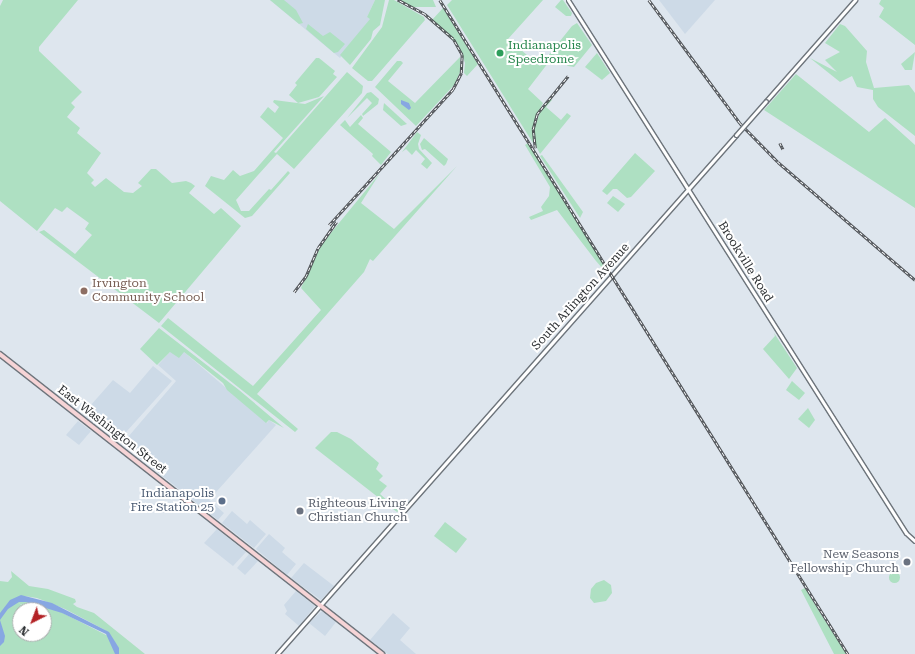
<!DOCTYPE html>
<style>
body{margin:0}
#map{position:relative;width:915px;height:654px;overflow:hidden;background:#dee6ee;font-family:"Roboto Serif",serif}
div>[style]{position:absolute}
.built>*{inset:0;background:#cddae7}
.green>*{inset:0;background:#aee0c2}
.round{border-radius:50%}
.water>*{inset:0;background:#87a7e2}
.roads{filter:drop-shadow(1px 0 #6e757c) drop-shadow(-1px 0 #6e757c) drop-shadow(0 1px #6e757c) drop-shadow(0 -1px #6e757c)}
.secondary>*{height:3px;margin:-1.5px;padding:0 1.5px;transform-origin:1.5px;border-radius:1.5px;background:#fff}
.primary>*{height:3.5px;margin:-1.75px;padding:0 1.75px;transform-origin:1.75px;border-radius:1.75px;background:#f6d4d6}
.rail>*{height:2.5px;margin-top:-1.25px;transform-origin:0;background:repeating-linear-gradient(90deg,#fff 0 3px,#4a4d51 0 6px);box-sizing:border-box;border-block:1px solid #4a4d51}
.bridges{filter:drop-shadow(1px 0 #6e757c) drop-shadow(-1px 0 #6e757c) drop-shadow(0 1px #6e757c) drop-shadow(0 -1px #6e757c)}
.secondary-bridge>*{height:3px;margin:-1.5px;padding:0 1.5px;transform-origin:1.5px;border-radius:1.5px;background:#fff}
.dots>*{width:11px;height:11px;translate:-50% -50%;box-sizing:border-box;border:2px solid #fff;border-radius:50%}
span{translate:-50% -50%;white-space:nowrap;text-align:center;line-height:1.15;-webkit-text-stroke:4px #fff;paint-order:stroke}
.leisure-label{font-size:12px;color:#27864d}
.left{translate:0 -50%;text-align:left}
.street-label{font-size:12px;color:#2b2e31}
.education-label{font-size:12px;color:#785e54}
.service-label{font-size:12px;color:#4e5e75}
.right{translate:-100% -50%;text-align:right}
.worship-label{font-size:12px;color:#5b616d}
.north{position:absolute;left:12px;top:602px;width:40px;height:40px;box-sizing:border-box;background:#fff;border:1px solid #aaabad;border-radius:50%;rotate:222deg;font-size:11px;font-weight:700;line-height:16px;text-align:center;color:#2b2e31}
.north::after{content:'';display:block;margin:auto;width:14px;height:18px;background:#b32226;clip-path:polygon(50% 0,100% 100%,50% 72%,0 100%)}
</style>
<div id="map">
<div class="built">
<div style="clip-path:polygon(270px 0,375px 0,367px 17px,371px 18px,340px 58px)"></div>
<div style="clip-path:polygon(659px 0,715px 0,685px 34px)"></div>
<div style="clip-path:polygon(170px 352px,184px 352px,267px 423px,269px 420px,276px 425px,209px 500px,224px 513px,218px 520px,122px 444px,176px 381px,158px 365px)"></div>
<div style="clip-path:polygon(153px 366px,172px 381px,118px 441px,83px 414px,113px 380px,130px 393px)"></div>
<div style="clip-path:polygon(78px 421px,91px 431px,79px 445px,66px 435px)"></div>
<div style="clip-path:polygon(232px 511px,247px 524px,250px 520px,266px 534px,254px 548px,222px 523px)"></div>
<div style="clip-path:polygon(217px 529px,246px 552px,233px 566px,204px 543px)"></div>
<div style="clip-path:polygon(269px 534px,285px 548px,282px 552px,296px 564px,287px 575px,256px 549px)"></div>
<div style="clip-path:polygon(249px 554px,258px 561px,245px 575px,237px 568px)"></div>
<div style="clip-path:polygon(304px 563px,334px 586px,321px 600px,291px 578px)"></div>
<div style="clip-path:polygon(296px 591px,315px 606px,299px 626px,285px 614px,287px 611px,284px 605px)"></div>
<div style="clip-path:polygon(322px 611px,336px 622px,325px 636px,309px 623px)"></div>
<div style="clip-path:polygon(393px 613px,410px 628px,400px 640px,416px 654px,388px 654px,370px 640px)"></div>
</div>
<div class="green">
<div style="clip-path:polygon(3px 0,78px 0,39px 47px,39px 51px,82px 92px,71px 103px,75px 107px,67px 117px,80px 128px,77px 133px,101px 153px,87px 173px,94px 180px,91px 183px,95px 187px,106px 178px,124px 192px,133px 193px,142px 186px,138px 183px,151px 169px,156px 169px,172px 183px,186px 181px,191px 183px,195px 186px,189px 193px,214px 214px,221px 208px,241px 226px,159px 323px,39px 232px,44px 230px,75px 254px,92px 235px,85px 229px,89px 223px,67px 207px,62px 212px,55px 208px,37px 231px,0 201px,0 6px)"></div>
<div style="clip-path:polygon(270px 0,284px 0,296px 10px,303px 23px,299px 24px)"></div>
<div style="clip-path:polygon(375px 0,385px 0,380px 25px,373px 31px,371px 39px,350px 65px,340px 55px,370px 19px,367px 17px)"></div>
<div style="clip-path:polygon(389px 0,394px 0,424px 17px,425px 20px,372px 81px,368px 81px,352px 68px,382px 27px)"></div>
<div style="clip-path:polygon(400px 0,433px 0,436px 7px,412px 7px)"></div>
<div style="clip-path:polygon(452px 0,543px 0,508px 39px,540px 66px,572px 26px,577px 23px,592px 45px,574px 67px,568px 66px,555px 54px,528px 89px,543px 103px,534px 121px,533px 143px,447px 5px)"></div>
<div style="clip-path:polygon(561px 0,563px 0,572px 13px,571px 16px,566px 16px,555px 7px)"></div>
<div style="clip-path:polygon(881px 0,915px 0,915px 45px,879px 17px,884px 8px,879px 4px)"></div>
<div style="clip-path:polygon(443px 8px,478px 64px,467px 76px,464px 73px,465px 63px,459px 46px,432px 20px)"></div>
<div style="clip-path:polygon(308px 24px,323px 36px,330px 32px,345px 44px,338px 52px,334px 53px,306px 29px)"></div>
<div style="clip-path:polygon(840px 24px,845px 26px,867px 51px,866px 62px,874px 88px,909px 85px,915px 93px,915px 136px,878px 107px,873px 99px,873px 90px,857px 87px,852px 76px,840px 82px,810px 58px,837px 72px,825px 60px,840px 52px,825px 43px)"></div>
<div style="clip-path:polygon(915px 52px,912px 70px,905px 70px,901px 64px)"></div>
<div style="clip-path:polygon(597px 53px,610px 73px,602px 80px,585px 67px)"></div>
<div style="clip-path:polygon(460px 57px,460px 72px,455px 84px,416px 126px,375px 87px,397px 61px,401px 61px,403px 63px,388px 81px,415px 103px)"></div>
<div style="clip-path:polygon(316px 58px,319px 58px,335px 71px,333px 74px,337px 77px,319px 97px,298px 103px,289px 95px,297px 85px,295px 83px)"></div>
<div style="clip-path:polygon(347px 72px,363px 86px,362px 93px,294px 169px,277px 154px,258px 175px,236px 200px,241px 211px,249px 211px,269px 189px,271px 190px,288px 171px,290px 173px,252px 216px,245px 218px,205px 186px,211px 176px,224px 180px,233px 170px,240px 176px,254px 171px,283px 138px,260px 117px,268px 107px,275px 113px,279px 107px,273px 102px,274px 100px,305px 104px,324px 96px,274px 152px,276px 153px)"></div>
<div style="clip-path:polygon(796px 74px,869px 132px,885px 118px,915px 145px,915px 208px,764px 110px)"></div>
<div style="clip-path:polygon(371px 92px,379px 99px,378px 104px,363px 116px,362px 114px,372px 103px,367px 98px,347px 118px,367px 93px)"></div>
<div style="clip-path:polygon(550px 98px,552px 100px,546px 107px,561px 120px,567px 113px,571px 116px,540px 154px,535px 144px,534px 128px,540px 112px)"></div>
<div style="clip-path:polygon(384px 103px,407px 124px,401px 126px,383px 110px)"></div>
<div style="clip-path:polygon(361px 115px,363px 118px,358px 124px,391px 152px,381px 165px,372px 156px,373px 154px,340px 125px,345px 120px,350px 127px)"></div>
<div style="clip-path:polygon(417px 132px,421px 135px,418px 144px,419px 149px,432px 163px,427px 169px,421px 164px,425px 159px,416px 150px,412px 155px,406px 149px,402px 152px)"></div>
<div style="clip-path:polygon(424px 138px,448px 159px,446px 164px,444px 166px,425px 149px,422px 150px,420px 144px)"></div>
<div style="clip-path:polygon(528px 143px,606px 267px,603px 269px,596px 261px,557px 210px,531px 220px,529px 217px,543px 211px,541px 207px,549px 196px,550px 187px,525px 145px)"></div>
<div style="clip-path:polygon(635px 153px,655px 171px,631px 197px,627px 198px,617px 189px,613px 189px,607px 195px,602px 191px)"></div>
<div style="clip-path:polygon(542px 155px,583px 212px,580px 218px,540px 156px)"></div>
<div style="clip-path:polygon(457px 166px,373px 261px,370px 259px,364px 272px,257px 394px,298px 429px,295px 432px,161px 326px,168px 318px,253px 386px,321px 310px,301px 288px,321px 245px,371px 184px,380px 173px,361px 203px,394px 229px)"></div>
<div style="clip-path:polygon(613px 196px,625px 204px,618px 212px,607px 203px)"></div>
<div style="clip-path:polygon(159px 328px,239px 390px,284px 428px,269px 420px,266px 423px,227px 390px,223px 383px,184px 352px,179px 358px,170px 352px,157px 365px,140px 349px)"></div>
<div style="clip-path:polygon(774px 333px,797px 368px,789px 379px,763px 349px,775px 336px)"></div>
<div style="clip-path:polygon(792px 381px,805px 393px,799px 400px,786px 390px)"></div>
<div style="clip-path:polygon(808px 408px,815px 420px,809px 428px,798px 419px)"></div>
<div style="clip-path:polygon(331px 432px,337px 432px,351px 439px,379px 463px,376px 469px,383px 476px,379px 480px,387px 486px,380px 494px,399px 511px,397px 512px,315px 448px)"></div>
<div style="clip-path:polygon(445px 522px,467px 539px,456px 553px,434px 536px)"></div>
<div style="clip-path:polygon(evenodd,11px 571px,29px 586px,48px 589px,75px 599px,76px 602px,73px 604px,77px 607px,94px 613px,145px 654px,0 654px,0 581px,8px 582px,12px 577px,11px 571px,24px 596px,37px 598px,65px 609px,105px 630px,112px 638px,55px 609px,30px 601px,17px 602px,14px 599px,24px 596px,11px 571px,18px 603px,34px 610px,44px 610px,44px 634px,20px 634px,20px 610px,30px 610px,18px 603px)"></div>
<div class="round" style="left:888.5px;top:571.5px;width:11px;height:11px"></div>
<div style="clip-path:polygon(604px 580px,611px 585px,612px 593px,606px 601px,594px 603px,590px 598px,591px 589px,596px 583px)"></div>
<div style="clip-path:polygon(805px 588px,822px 616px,847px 654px,834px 654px,801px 590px)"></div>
</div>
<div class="water">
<div style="clip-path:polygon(401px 100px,409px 103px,411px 108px,409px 110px,401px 104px)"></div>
<div style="clip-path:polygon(21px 595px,52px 603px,109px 632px,119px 648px,119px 654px,115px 654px,106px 634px,62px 613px,26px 602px,19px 602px,8px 609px,0 620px,5px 636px,4px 642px,0 646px,0 613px,10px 600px)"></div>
</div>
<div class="roads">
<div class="secondary">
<div style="left:568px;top:0;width:631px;rotate:57.62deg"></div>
<div style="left:906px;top:533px;width:12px;rotate:42deg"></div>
<div style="left:766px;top:101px;width:135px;rotate:-48.6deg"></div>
<div style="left:277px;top:654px;width:693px;rotate:-48.51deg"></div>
</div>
<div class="primary">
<div style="left:0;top:354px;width:486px;rotate:38.1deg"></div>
</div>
</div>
<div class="rail">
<div style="left:440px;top:0;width:771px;rotate:58.04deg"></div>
<div style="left:649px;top:0;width:153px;rotate:53.5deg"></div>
<div style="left:740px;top:123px;width:54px;rotate:45.7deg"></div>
<div style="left:778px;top:162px;width:181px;rotate:40.7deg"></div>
<div style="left:780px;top:143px;width:7px;rotate:63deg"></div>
<div style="left:535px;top:148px;width:19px;rotate:-96deg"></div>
<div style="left:533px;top:129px;width:16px;rotate:-75deg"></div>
<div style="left:537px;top:114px;width:49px;rotate:-50.8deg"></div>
<div style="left:329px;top:225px;width:184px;rotate:-47.6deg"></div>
<div style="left:453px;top:89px;width:18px;rotate:-63deg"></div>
<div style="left:461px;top:73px;width:18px;rotate:-87deg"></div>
<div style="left:462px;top:55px;width:18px;rotate:-119deg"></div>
<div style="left:453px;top:39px;width:38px;rotate:-139deg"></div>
<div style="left:424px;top:14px;width:30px;rotate:-152deg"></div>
<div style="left:294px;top:292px;width:20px;rotate:-53deg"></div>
<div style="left:306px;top:276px;width:30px;rotate:-67deg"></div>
<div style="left:318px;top:248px;width:32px;rotate:-55deg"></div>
</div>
<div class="bridges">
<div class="secondary-bridge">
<div style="left:736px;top:135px;width:45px;rotate:-48.6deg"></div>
</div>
</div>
<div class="dots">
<div style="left:500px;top:53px;background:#2e9e5b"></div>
<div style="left:84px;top:291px;background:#8d6e63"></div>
<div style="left:222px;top:501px;background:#5c6f8a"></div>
<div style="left:300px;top:511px;background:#6b7280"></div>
<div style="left:907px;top:562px;background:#6b7280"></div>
</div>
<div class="leisure-label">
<span class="left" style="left:508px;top:53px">Indianapolis<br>Speedrome</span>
</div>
<div class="street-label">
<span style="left:745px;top:262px;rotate:58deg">Brookville Road</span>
<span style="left:581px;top:297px;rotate:-48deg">South Arlington Avenue</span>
<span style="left:112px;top:430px;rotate:38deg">East Washington Street</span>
</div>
<div class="education-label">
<span class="left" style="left:92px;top:291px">Irvington<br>Community School</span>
</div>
<div class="service-label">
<span class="right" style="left:214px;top:501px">Indianapolis<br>Fire Station 25</span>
</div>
<div class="worship-label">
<span class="left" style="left:308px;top:511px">Righteous Living<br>Christian Church</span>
<span class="right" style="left:899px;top:562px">New Seasons<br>Fellowship Church</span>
</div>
<div class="north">N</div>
</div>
